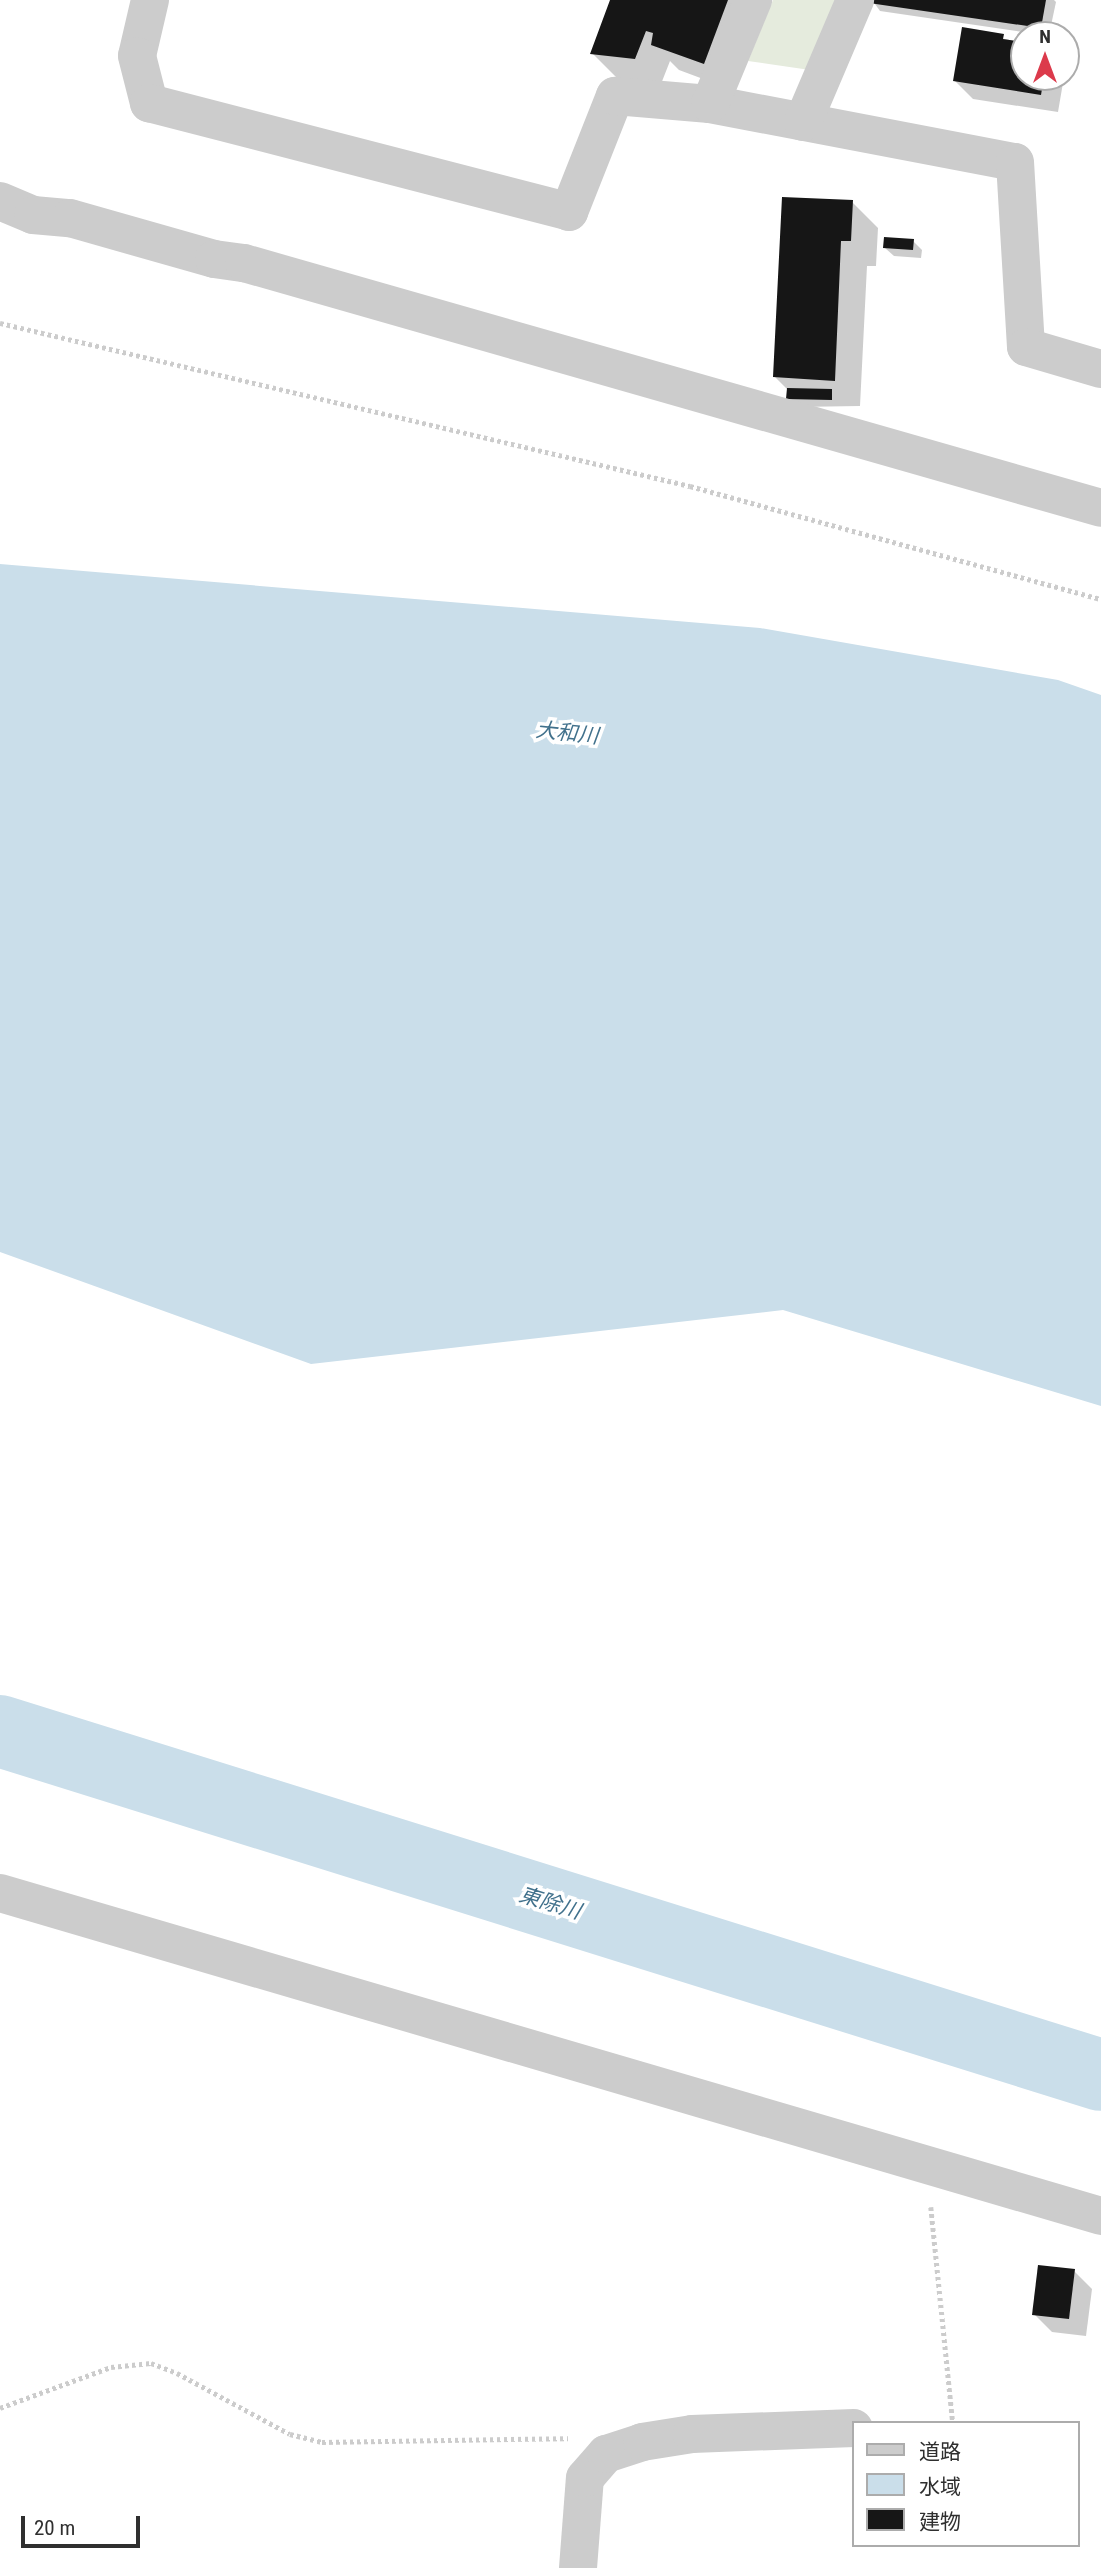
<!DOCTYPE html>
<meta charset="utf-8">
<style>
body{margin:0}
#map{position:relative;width:1101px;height:2568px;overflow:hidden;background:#fff;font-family:"Roboto Condensed","Noto Sans JP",sans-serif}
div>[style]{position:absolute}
.green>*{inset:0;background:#e5ebdd}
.water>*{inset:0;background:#cadeea}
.shadow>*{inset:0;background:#0003}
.river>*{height:72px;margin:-36px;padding:0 36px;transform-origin:36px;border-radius:36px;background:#cadeea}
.building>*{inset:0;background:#161616}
.path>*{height:4.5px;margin-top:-2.25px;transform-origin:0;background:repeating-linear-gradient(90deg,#ccc 0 3.5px,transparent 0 7px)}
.minor>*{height:38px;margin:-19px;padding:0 19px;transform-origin:19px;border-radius:19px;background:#ccc}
span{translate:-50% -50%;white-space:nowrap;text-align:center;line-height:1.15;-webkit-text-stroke:7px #fff;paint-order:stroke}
.water-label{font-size:21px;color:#41718c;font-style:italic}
.legend{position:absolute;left:852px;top:2421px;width:228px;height:126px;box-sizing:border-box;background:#fff;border:2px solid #acacac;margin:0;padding:9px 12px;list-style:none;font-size:21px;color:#2f2f2f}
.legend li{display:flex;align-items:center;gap:14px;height:35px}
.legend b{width:35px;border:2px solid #acacac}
.north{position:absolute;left:1010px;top:21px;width:70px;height:70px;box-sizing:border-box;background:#fff;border:2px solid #acacac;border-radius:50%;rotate:0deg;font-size:19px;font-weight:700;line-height:28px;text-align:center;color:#2f2f2f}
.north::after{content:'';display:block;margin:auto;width:24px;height:32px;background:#dc3a4b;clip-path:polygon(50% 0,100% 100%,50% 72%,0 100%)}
.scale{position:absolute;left:21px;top:2516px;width:119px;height:32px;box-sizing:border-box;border:4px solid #2f2f2f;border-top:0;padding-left:9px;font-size:21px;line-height:24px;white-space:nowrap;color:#2f2f2f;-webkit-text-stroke:5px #fff;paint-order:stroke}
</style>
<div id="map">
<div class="green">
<div style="clip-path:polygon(773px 0,839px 0,810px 70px,748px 61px)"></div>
</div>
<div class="water">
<div style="clip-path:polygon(0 564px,760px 628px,1058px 680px,1101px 695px,1101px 1406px,783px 1310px,311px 1364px,0 1252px)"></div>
</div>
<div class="shadow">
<div style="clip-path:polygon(612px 0,756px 0,730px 89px,679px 70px,670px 61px,661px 84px,618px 79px,592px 53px)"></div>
<div style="clip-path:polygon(872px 0,1054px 0,1056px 2px,1049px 35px,1043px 35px,880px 11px)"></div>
<div style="clip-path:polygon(963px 30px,1024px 43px,1024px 77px,1064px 77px,1058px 112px,973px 99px,955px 81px)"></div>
<div style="clip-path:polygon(852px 202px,878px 228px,876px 266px,867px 266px,860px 406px,797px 407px,788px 398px,789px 391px,775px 377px)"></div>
<div style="clip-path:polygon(913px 241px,922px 250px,921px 258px,894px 256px,885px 248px)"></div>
<div style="clip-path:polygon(1074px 2271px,1092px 2289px,1086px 2336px,1052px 2332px,1034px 2314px)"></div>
</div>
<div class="river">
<div style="left:0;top:1731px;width:1153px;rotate:17.35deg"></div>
</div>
<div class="building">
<div style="clip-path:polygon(610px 0,728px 0,704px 64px,651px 45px,653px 33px,646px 31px,635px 59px,590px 54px)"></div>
<div style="clip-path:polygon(870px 0,1046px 0,1041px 28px,869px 3px)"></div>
<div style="clip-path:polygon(962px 27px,1004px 34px,1003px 39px,1024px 42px,1024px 77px,1044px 77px,1041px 95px,953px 81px)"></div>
<div style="clip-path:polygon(782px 197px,853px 200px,851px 241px,841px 241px,835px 381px,773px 377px)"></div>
<div style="clip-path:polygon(884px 237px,914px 239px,913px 250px,883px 248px)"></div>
<div style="clip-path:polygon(787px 388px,832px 389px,832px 400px,786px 399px)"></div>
<div style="clip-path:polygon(1038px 2265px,1075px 2269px,1069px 2319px,1032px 2315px)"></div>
</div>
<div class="path">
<div style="left:0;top:323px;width:709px;rotate:13.29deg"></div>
<div style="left:690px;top:486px;width:426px;rotate:15.4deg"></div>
<div style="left:931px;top:2207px;width:217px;rotate:84.2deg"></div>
<div style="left:0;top:2408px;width:118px;rotate:-20.3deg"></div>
<div style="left:111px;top:2367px;width:40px;rotate:-5.7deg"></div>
<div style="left:151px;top:2363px;width:28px;rotate:21deg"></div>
<div style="left:177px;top:2373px;width:128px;rotate:28.4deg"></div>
<div style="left:290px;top:2434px;width:33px;rotate:14deg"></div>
<div style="left:322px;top:2442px;width:246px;rotate:-0.9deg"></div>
</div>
<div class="minor">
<div style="left:150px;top:0;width:57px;rotate:103.1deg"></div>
<div style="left:137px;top:56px;width:49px;rotate:75.7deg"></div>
<div style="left:149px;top:103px;width:434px;rotate:14.5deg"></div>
<div style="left:569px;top:212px;width:125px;rotate:-68.4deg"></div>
<div style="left:615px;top:96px;width:95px;rotate:4.8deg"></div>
<div style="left:710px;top:104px;width:310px;rotate:10.8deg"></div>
<div style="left:1015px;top:162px;width:185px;rotate:86.6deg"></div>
<div style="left:1026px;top:347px;width:78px;rotate:16.3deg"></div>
<div style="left:710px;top:104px;width:113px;rotate:-67.5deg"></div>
<div style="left:803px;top:122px;width:133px;rotate:-66.9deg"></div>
<div style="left:0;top:201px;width:36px;rotate:23deg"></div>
<div style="left:33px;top:215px;width:37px;rotate:5deg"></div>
<div style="left:70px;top:218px;width:150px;rotate:15.9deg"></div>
<div style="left:214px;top:259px;width:30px;rotate:8deg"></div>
<div style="left:244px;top:263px;width:891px;rotate:15.95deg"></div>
<div style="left:0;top:1893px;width:1147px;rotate:16.35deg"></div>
<div style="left:578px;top:2568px;width:90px;rotate:-85.6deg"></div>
<div style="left:585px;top:2478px;width:32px;rotate:-49deg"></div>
<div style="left:606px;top:2454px;width:38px;rotate:-18deg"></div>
<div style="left:642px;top:2442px;width:51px;rotate:-9.1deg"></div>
<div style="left:692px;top:2434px;width:162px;rotate:-2.1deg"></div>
</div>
<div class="water-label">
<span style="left:567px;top:733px;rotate:6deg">大和川</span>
<span style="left:550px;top:1903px;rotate:17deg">東除川</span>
</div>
<ul class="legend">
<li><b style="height:9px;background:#ccc"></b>道路</li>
<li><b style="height:19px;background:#cadeea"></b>水域</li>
<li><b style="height:19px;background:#161616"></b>建物</li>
</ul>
<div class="north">N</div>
<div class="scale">20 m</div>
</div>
